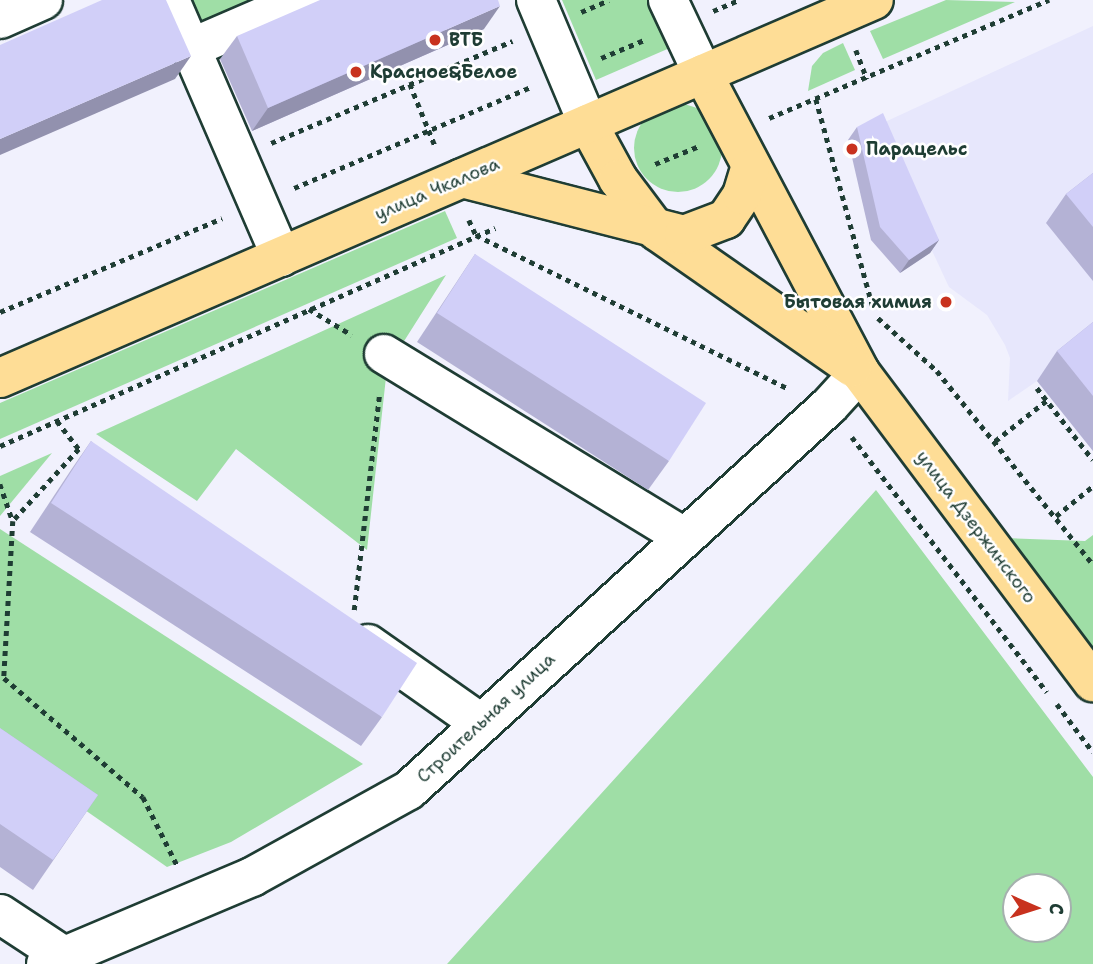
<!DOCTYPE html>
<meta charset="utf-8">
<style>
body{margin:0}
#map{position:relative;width:1093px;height:964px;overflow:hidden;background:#f1f1fd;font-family:"Shantell Sans",sans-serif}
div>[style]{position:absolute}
.built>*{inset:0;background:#e7e7fc}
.green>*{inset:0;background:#9fdea6}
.round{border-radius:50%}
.path>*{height:4.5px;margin-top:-2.25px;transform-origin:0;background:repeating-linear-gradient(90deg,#1f3d34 0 5px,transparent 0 10px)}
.roads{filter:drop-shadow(2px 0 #1f3d34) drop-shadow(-2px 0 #1f3d34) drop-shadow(0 2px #1f3d34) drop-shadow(0 -2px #1f3d34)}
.minor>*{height:38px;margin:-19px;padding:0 19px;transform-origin:19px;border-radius:19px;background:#fff}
.major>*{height:38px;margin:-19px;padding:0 19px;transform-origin:19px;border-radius:19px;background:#fedd96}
.wall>*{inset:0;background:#b4b2d5}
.shaded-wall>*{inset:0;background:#9291ae}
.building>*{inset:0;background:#d1cff8}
.dots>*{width:19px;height:19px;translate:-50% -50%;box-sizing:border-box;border:4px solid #fff;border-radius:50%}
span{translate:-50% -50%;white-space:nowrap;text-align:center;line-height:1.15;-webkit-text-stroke:5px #fff;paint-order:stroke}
.poi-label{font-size:18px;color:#1f3d34;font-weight:700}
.left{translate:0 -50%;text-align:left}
.right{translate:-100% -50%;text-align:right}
.street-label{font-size:18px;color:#1f3d34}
.north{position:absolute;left:1002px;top:873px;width:70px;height:70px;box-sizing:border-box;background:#fff;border:2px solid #a5b1ae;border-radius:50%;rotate:93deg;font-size:19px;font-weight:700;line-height:28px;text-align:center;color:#1f3d34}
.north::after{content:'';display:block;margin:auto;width:24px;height:32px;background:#c8321e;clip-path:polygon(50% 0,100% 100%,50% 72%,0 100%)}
</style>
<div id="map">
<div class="built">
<div style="clip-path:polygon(1093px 26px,1093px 451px,1037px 381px,1008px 401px,1010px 358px,1005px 345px,987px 315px,949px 287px,874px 127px)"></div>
</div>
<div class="green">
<div style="clip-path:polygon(182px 0,274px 0,197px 34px)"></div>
<div style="clip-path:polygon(562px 0,652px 0,672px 47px,596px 80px)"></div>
<div style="clip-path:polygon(946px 0,1015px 2px,883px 59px,870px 31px)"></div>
<div style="clip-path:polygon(843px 43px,855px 70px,808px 91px,812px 66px,823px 53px)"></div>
<div class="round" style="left:634px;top:104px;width:88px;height:88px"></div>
<div style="clip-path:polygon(445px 211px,457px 238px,0 439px,0 403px)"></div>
<div style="clip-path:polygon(446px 275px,387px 368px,367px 550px,236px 449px,197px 501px,96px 434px)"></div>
<div style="clip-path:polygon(52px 453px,0 516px,0 476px)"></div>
<div style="clip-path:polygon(evenodd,876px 490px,1093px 777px,1093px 964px,447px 964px,876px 490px,1016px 887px,1058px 887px,1058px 929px,1016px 929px,1016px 887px)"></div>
<div style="clip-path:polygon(0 529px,363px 764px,231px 842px,167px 867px,0 751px)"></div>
<div style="clip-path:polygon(1093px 535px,1093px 652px,1006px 538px,1085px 541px)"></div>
</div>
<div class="path">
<div style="left:713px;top:11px;width:28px;rotate:-23deg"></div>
<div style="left:581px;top:12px;width:30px;rotate:-23deg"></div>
<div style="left:856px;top:50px;width:31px;rotate:69deg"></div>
<div style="left:601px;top:58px;width:47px;rotate:-22.7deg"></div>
<div style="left:410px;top:84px;width:69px;rotate:67.9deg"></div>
<div style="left:816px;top:99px;width:217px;rotate:74.7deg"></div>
<div style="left:769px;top:118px;width:304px;rotate:-22.9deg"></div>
<div style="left:271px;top:143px;width:262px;rotate:-22.9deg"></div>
<div style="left:655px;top:164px;width:48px;rotate:-22.2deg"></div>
<div style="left:294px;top:188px;width:258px;rotate:-23.1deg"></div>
<div style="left:469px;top:220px;width:17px;rotate:65deg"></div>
<div style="left:476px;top:235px;width:349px;rotate:26.2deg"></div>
<div style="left:309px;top:309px;width:50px;rotate:31.2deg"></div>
<div style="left:0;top:312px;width:241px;rotate:-22.9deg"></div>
<div style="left:878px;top:318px;width:79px;rotate:41.9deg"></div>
<div style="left:937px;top:371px;width:248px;rotate:51.1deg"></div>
<div style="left:1037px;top:388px;width:91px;rotate:52.1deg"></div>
<div style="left:57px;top:421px;width:36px;rotate:52deg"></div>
<div style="left:79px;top:449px;width:98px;rotate:132.5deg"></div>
<div style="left:13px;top:521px;width:157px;rotate:93.3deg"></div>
<div style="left:4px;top:678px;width:183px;rotate:40.6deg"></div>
<div style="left:143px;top:797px;width:78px;rotate:63.4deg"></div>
<div style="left:852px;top:437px;width:321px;rotate:52.6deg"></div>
<div style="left:995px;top:441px;width:65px;rotate:-38.1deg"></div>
<div style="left:0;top:446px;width:541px;rotate:-23.77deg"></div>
<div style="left:0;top:484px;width:39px;rotate:71deg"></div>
<div style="left:1056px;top:516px;width:48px;rotate:-39deg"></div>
<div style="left:354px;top:610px;width:215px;rotate:-83.3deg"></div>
<div style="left:1057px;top:704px;width:60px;rotate:53.1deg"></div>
</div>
<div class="roads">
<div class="minor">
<div style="left:170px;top:0;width:280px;rotate:66.6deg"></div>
<div style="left:536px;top:0;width:134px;rotate:67.2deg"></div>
<div style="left:668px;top:0;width:82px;rotate:64.7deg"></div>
<div style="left:0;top:19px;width:47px;rotate:-23.8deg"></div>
<div style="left:191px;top:48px;width:121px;rotate:-23.4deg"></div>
<div style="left:384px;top:354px;width:349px;rotate:31.4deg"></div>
<div style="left:368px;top:644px;width:136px;rotate:35.1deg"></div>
<div style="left:0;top:914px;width:77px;rotate:33.3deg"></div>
<div style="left:46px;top:964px;width:224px;rotate:-22.9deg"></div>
<div style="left:252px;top:877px;width:179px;rotate:-29deg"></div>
<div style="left:409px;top:790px;width:569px;rotate:-42.44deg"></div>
<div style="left:829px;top:406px;width:46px;rotate:-47.6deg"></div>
</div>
<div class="major">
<div style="left:703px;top:74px;width:337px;rotate:62.2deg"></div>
<div style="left:860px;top:372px;width:388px;rotate:53.1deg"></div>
<div style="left:588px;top:124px;width:63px;rotate:61.4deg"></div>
<div style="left:618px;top:179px;width:65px;rotate:53.1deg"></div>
<div style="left:657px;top:231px;width:238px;rotate:34.9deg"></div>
<div style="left:462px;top:178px;width:229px;rotate:14.4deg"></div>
<div style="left:684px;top:235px;width:45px;rotate:-20.9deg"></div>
<div style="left:726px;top:219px;width:29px;rotate:-56deg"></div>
<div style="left:742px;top:195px;width:27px;rotate:-73deg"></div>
<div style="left:0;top:378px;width:952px;rotate:-23.39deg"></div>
</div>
</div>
<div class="wall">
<div style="clip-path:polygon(484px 29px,252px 131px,220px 59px,237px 36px)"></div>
<div style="clip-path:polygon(857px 127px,939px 240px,930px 253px,900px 273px,871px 240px,848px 140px)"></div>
<div style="clip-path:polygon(1093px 173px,1093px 281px,1046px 223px,1066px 194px)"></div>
<div style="clip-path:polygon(475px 254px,669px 461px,648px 490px,417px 342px)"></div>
<div style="clip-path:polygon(1093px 322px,1093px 451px,1037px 381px,1057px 351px)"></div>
<div style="clip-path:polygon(91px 441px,382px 717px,361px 746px,30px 532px,71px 470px)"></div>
<div style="clip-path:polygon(0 728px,98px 795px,33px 890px,0 867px)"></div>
</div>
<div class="shaded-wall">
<div style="clip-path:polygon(500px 6px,484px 29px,252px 131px,268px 108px)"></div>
<div style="clip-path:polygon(191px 56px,175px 79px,0 155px,0 139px)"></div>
<div style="clip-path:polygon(939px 240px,930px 253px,900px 273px,909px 260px)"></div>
</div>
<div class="building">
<div style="clip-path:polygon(102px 0,166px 0,191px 56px,0 139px,0 45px)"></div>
<div style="clip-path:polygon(320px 0,498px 0,500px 6px,268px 108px,237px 36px)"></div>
<div style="clip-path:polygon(883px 113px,939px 240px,909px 260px,880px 227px,857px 127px)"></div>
<div style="clip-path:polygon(1093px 173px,1093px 227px,1066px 194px)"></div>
<div style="clip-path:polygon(475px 254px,706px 403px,669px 461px,437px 313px)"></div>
<div style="clip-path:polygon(1093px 322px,1093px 396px,1057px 351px)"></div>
<div style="clip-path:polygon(91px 441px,417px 663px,382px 717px,51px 503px)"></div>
<div style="clip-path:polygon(0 728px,98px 795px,53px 860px,0 824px)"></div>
</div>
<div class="dots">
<div style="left:435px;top:40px;background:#c8321e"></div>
<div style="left:356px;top:72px;background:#c8321e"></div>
<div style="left:852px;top:149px;background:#c8321e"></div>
<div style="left:946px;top:302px;background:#c8321e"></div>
</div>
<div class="poi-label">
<span class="left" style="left:449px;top:40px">ВТБ</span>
<span class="left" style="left:370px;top:72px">Красное&amp;Белое</span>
<span class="left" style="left:866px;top:149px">Парацельс</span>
<span class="right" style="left:932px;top:302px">Бытовая химия</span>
</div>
<div class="street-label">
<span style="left:437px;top:189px;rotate:-23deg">улица Чкалова</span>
<span style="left:976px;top:527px;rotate:53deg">улица Дзержинского</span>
<span style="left:486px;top:718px;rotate:-43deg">Строительная улица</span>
</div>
<div class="north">С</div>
</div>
